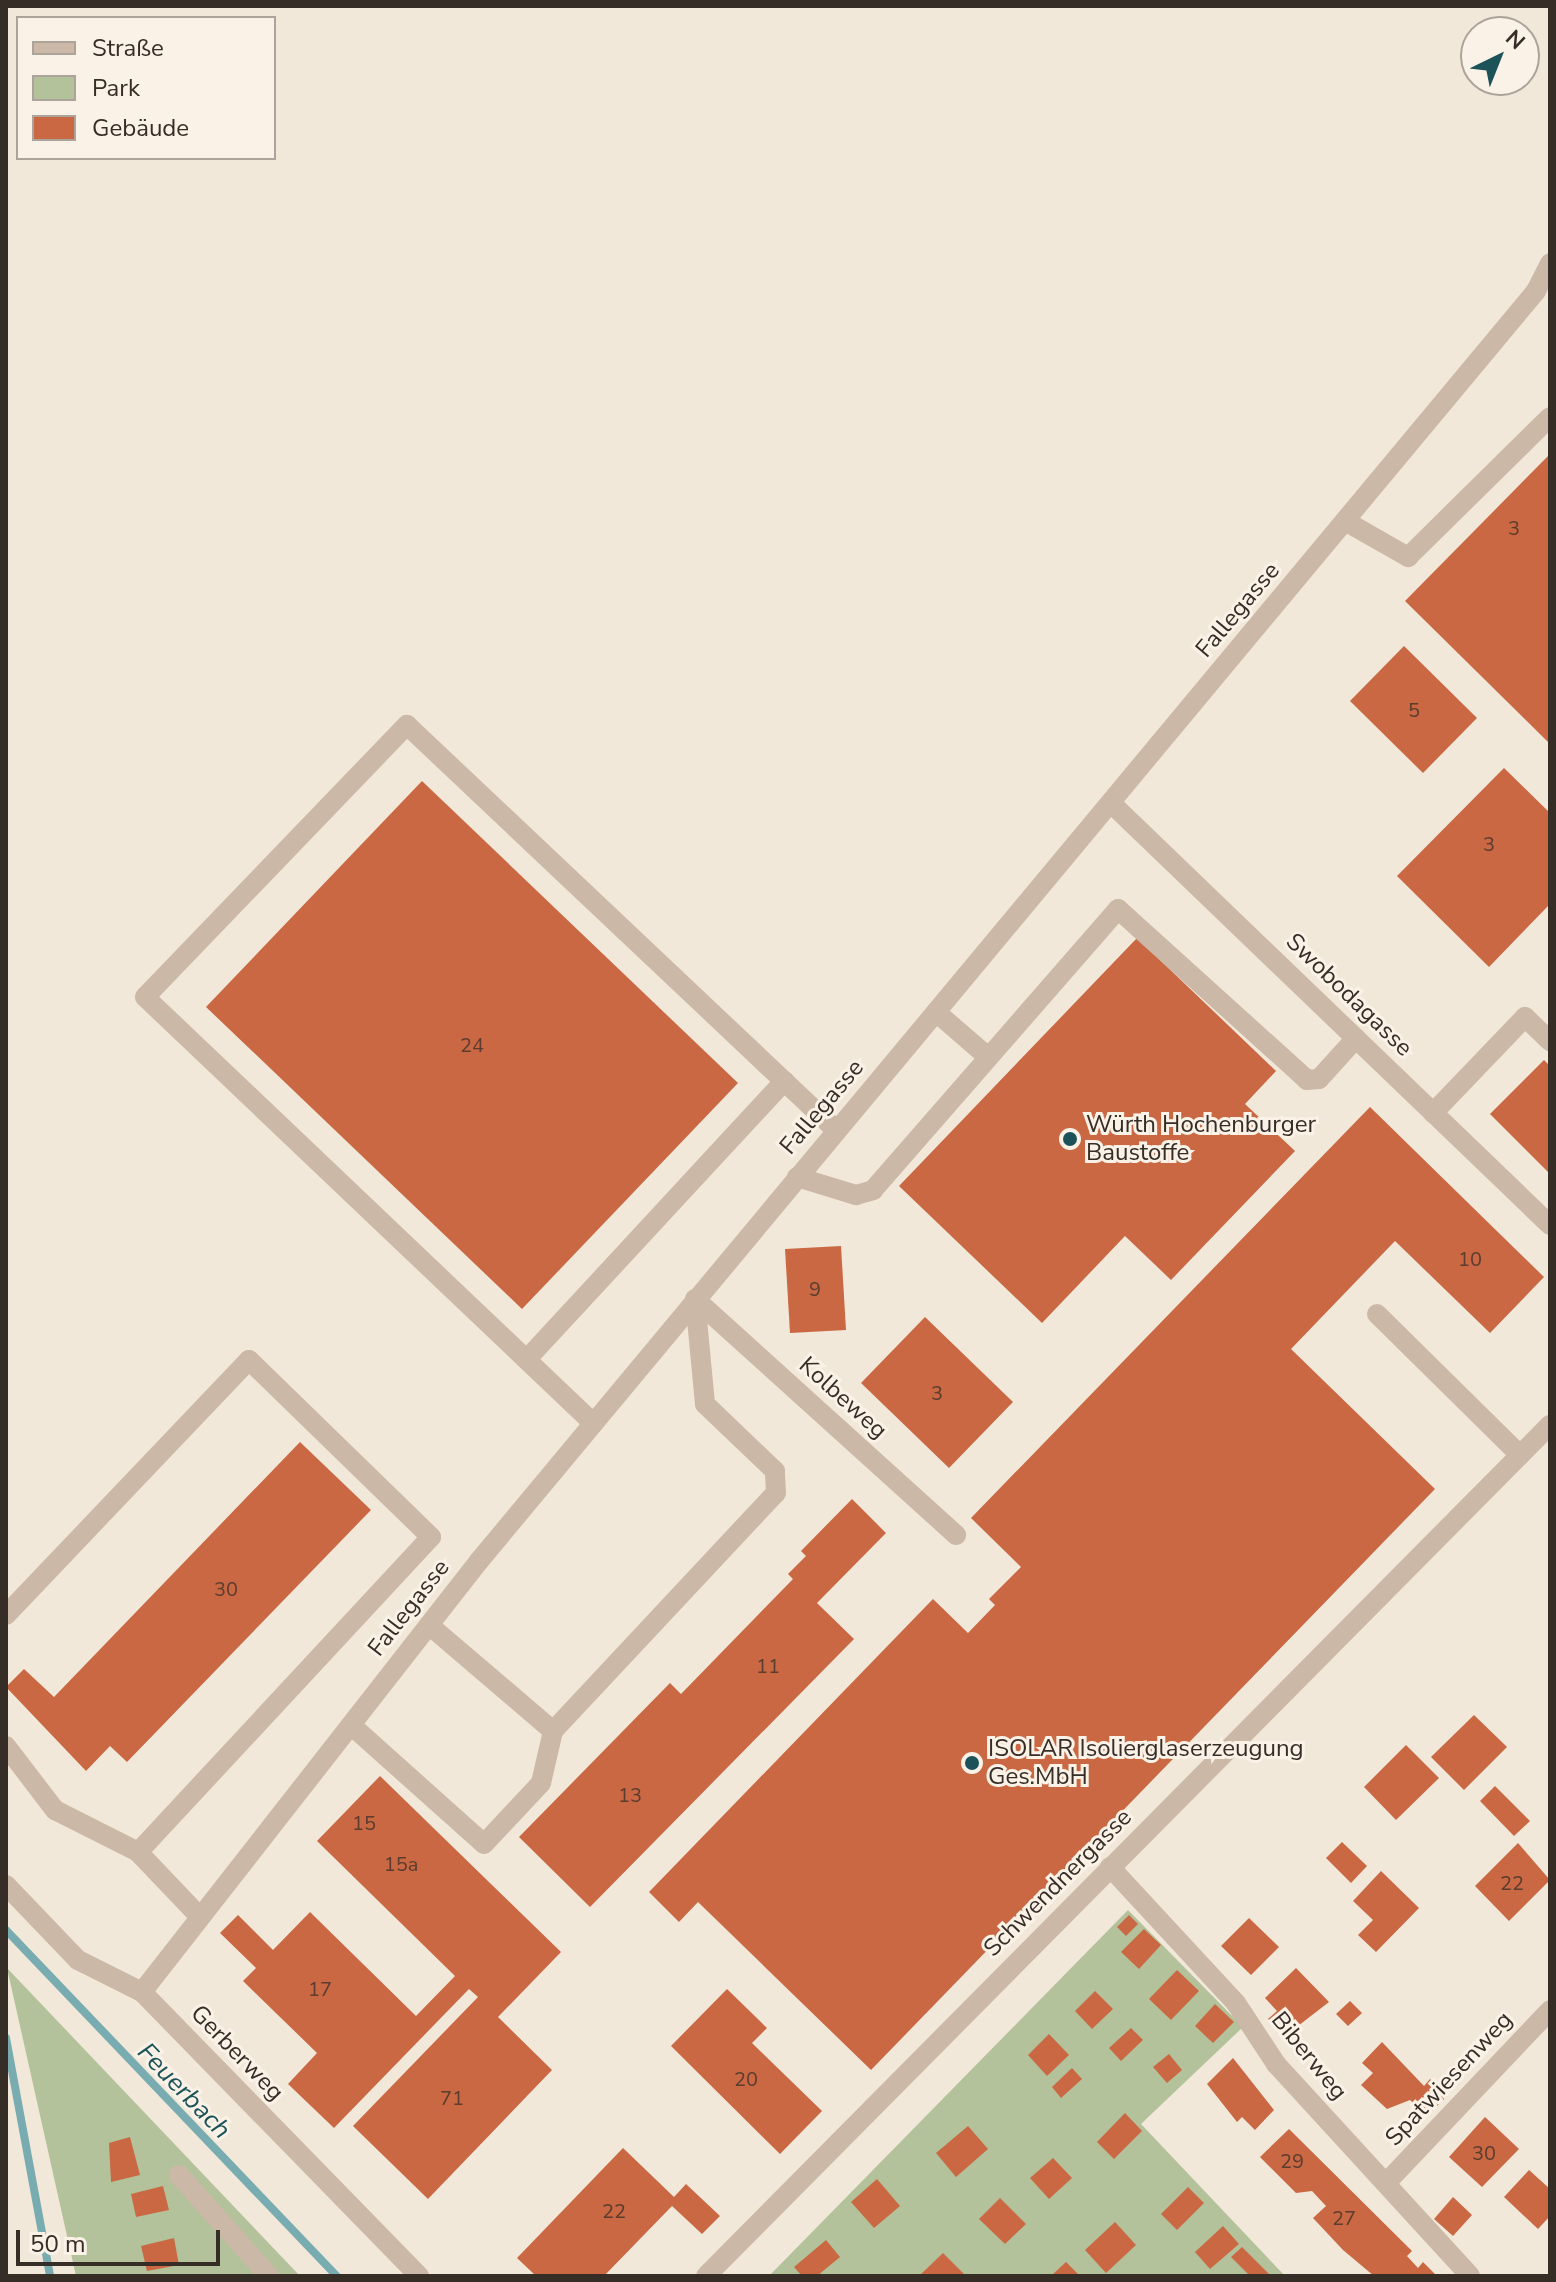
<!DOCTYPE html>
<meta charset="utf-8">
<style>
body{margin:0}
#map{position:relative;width:1556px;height:2282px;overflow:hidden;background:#f2e8da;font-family:"Nunito Sans",sans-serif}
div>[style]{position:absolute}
.green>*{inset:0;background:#b3c29a}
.stream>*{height:8px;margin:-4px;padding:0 4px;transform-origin:4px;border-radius:4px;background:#79acb0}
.building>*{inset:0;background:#c96842}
.minor>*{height:20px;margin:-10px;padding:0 10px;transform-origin:10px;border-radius:10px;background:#cbb8a6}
.dots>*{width:22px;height:22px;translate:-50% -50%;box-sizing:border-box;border:4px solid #faf2e7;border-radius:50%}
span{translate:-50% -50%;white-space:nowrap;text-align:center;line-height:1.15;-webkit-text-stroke:6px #faf2e7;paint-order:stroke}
.number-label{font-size:20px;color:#5b3c2e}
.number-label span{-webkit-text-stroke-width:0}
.street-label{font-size:24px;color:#362d27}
.poi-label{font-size:24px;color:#362d27}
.left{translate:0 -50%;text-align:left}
.water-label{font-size:26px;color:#1c5359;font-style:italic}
.frame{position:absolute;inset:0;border:8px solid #362d27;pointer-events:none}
.legend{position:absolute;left:16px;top:16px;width:260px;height:144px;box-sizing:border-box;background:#faf2e7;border:2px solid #aca39a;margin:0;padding:10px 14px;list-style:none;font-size:24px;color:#362d27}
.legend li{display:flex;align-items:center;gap:16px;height:40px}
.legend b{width:40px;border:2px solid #aca39a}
.north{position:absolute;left:1460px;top:16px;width:80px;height:80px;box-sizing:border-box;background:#faf2e7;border:2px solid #aca39a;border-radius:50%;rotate:43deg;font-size:22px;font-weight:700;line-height:32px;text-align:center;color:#362d27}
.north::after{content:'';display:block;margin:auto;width:28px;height:36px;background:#1c5359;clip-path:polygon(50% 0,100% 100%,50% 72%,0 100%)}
.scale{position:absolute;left:16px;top:2230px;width:204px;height:36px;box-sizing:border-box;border:4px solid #362d27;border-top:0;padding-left:10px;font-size:24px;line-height:28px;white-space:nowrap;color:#362d27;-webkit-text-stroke:6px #faf2e7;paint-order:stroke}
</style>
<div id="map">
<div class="green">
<div style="clip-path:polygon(1128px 1910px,1243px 2027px,1141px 2124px,1285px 2276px,769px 2276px)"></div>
<div style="clip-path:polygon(7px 1968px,300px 2276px,76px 2276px)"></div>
</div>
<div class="stream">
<div style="left:6px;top:1930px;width:479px;rotate:46.3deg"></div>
<div style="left:6px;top:2038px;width:242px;rotate:79.5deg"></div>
</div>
<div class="building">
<div style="clip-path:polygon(1550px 454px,1550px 744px,1405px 601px)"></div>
<div style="clip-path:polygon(1404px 646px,1477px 718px,1423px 773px,1350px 701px)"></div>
<div style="clip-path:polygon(1504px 768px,1550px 813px,1550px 904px,1489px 967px,1397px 876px)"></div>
<div style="clip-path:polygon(422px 781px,738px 1083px,522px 1309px,206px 1007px)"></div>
<div style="clip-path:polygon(1137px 938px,1276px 1071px,1245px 1104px,1295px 1151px,1171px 1280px,1125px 1236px,1042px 1323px,899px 1186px)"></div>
<div style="clip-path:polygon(1544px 1060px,1550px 1066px,1550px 1174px,1490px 1114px)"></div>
<div style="clip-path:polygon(1370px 1107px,1544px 1277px,1490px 1333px,1395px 1241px,1291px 1349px,1435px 1489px,871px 2070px,698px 1902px,679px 1922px,649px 1892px,933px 1599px,968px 1633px,995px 1605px,989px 1599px,1021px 1567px,971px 1518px)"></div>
<div style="clip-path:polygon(841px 1246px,846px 1330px,790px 1333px,785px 1249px)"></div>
<div style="clip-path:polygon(925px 1317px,1013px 1402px,949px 1468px,861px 1383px)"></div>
<div style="clip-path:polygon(300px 1442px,371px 1510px,127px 1762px,110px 1746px,86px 1771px,6px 1687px,24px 1669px,54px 1697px)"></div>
<div style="clip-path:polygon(852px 1499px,886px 1533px,817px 1603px,854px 1639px,590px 1907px,519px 1837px,670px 1683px,681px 1694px,793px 1579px,788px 1574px,806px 1556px,801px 1551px)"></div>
<div style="clip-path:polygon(1474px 1715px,1507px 1747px,1464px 1790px,1431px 1757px)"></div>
<div style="clip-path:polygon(1406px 1745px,1439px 1778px,1396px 1820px,1364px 1787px)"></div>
<div style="clip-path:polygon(380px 1776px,561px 1952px,498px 2017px,552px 2070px,428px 2199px,353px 2126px,478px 1997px,469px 1989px,334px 2128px,288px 2084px,317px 2053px,243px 1981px,256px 1968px,220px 1933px,238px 1915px,273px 1950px,310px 1912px,416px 2016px,455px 1976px,317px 1841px)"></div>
<div style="clip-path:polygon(1495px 1786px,1530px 1821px,1514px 1836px,1480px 1801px)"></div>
<div style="clip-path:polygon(1342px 1842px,1367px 1866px,1351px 1883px,1326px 1858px)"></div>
<div style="clip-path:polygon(1518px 1843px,1550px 1880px,1509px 1921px,1475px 1886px)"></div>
<div style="clip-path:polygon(1381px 1871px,1419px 1908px,1376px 1952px,1358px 1935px,1373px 1920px,1353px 1901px)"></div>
<div style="clip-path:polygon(1129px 1915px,1138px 1924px,1126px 1936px,1117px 1927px)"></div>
<div style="clip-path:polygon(1249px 1918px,1279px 1947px,1251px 1975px,1221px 1946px)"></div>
<div style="clip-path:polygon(1144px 1929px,1161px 1945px,1139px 1969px,1121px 1952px)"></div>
<div style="clip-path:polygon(1296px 1968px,1329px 2002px,1285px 2036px,1268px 2019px,1277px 2011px,1265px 1998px)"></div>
<div style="clip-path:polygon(1177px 1970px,1199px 1991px,1171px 2020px,1149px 1999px)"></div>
<div style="clip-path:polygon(727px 1989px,767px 2028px,752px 2043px,822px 2111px,780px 2154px,671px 2046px)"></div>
<div style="clip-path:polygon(1095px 1991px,1113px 2009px,1092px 2029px,1075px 2011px)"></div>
<div style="clip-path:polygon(1350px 2001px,1362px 2013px,1348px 2026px,1336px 2014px)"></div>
<div style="clip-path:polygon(1215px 2004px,1234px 2022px,1213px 2043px,1195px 2026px)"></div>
<div style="clip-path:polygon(1131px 2028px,1143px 2040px,1121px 2061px,1109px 2048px)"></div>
<div style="clip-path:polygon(1049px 2034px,1069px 2055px,1047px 2076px,1028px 2055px)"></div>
<div style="clip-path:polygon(1382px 2042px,1424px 2086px,1430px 2079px,1447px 2096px,1427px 2116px,1410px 2100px,1387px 2109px,1361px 2085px,1373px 2073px,1362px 2063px)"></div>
<div style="clip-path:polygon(1169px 2054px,1182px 2070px,1167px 2083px,1153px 2067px)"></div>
<div style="clip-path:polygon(1233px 2058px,1274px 2110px,1255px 2130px,1242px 2117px,1237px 2122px,1207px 2084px)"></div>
<div style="clip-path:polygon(1072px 2068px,1082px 2079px,1061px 2098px,1052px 2087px)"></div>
<div style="clip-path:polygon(1125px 2113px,1142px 2131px,1114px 2159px,1097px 2142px)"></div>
<div style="clip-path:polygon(1485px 2117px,1519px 2149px,1482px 2187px,1449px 2157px)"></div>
<div style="clip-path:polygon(968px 2126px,988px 2149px,956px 2177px,936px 2153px)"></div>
<div style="clip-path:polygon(1289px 2129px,1412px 2251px,1407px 2256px,1418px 2268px,1423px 2262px,1435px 2274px,1374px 2276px,1343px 2250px,1313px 2218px,1326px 2206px,1312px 2191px,1296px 2193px,1260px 2157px)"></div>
<div style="clip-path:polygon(130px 2137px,140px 2175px,111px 2182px,109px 2143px)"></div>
<div style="clip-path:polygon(623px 2148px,674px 2197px,686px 2184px,720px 2216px,702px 2234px,672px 2206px,604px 2276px,536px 2276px,517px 2258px)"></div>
<div style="clip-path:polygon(1053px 2158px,1072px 2178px,1049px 2199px,1030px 2178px)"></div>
<div style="clip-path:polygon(1529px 2170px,1550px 2189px,1550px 2216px,1538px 2229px,1504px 2197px)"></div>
<div style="clip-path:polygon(877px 2179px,900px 2206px,874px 2228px,851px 2202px)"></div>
<div style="clip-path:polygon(163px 2186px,169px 2210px,136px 2217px,131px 2194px)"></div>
<div style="clip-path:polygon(1188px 2187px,1204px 2203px,1177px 2230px,1161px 2214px)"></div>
<div style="clip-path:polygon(1453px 2197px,1472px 2215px,1453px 2236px,1434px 2219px)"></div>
<div style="clip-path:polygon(1000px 2198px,1026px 2224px,1005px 2244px,979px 2219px)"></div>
<div style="clip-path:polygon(1115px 2222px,1136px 2245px,1106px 2273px,1085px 2250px)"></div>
<div style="clip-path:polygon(1223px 2226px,1239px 2244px,1210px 2269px,1195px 2252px)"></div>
<div style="clip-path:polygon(174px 2238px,179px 2265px,147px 2271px,141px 2246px)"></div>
<div style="clip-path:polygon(826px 2240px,840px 2257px,817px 2276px,802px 2276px,794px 2267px)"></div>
<div style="clip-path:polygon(1242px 2247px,1271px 2276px,1250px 2276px,1231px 2257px)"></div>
<div style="clip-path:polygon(943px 2253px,966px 2276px,919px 2276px)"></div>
<div style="clip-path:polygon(1066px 2262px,1080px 2276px,1051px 2276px)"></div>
</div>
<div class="minor">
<div style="left:1345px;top:521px;width:73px;rotate:29.7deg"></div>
<div style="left:1408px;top:557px;width:199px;rotate:-44.6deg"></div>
<div style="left:1111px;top:803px;width:609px;rotate:43.87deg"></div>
<div style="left:936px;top:1012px;width:69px;rotate:40.9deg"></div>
<div style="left:1433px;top:1113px;width:133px;rotate:-46.2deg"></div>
<div style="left:1525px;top:1017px;width:35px;rotate:44deg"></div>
<div style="left:797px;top:1177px;width:62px;rotate:17deg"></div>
<div style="left:856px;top:1195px;width:18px;rotate:-16deg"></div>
<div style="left:873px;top:1190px;width:373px;rotate:-48.9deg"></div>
<div style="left:1118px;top:909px;width:255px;rotate:42.1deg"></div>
<div style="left:1307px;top:1080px;width:12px;rotate:-5deg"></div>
<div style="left:1319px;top:1079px;width:55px;rotate:-47.9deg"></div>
<div style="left:695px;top:1299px;width:352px;rotate:42.1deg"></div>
<div style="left:1377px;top:1314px;width:201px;rotate:44.6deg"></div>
<div style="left:527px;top:1359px;width:379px;rotate:-47.2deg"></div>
<div style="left:593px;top:1423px;width:618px;rotate:-136.44deg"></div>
<div style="left:145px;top:997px;width:378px;rotate:-46.1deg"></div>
<div style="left:407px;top:725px;width:591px;rotate:43.36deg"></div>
<div style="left:6px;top:1615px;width:352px;rotate:-46.4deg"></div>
<div style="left:249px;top:1360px;width:254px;rotate:44.2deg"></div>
<div style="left:431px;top:1537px;width:430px;rotate:132.9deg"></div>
<div style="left:429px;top:1625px;width:163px;rotate:40.5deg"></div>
<div style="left:351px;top:1725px;width:178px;rotate:41.8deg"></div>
<div style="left:484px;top:1844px;width:83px;rotate:-46.9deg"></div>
<div style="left:541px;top:1783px;width:53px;rotate:-77deg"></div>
<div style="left:553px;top:1731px;width:326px;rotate:-46.9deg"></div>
<div style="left:776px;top:1493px;width:22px;rotate:-93deg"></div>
<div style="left:775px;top:1471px;width:97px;rotate:-136.3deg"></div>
<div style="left:705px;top:1404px;width:105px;rotate:-95.4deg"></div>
<div style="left:6px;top:1746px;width:81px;rotate:52.6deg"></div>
<div style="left:55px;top:1810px;width:93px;rotate:26.8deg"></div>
<div style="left:138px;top:1852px;width:90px;rotate:46.4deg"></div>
<div style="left:1110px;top:1867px;width:185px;rotate:47.2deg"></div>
<div style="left:1236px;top:2003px;width:73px;rotate:56.7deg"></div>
<div style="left:1276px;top:2064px;width:287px;rotate:47.5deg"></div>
<div style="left:6px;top:1885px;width:104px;rotate:46.2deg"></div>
<div style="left:78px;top:1960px;width:72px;rotate:26.6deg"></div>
<div style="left:142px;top:1992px;width:397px;rotate:45.7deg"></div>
<div style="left:142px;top:1992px;width:547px;rotate:-51.98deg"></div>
<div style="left:479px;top:1561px;width:1652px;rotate:-50.23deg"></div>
<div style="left:1536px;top:291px;width:31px;rotate:-63deg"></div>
<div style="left:179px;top:2175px;width:135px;rotate:48.3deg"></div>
<div style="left:1386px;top:2183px;width:238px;rotate:-46.5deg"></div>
<div style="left:706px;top:2276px;width:1199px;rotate:-45.24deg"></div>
</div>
<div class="dots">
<div style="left:1070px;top:1139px;background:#1c5359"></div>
<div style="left:972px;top:1763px;background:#1c5359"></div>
</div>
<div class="number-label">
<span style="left:1514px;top:528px">3</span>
<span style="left:1414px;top:710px">5</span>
<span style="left:1489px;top:844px">3</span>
<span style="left:472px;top:1045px">24</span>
<span style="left:1470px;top:1259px">10</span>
<span style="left:815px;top:1289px">9</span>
<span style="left:937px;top:1393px">3</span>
<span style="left:226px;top:1589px">30</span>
<span style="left:768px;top:1666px">11</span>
<span style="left:630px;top:1795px">13</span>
<span style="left:364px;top:1823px">15</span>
<span style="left:401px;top:1864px">15a</span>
<span style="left:1512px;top:1883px">22</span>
<span style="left:320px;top:1989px">17</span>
<span style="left:746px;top:2079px">20</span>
<span style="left:452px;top:2098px">71</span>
<span style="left:1484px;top:2153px">30</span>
<span style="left:1292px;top:2161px">29</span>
<span style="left:614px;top:2211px">22</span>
<span style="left:1344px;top:2218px">27</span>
</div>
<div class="street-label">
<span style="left:1238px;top:610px;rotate:-50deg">Fallegasse</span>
<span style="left:1349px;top:995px;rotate:44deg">Swobodagasse</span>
<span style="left:822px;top:1107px;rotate:-50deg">Fallegasse</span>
<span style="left:843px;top:1398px;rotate:42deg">Kolbeweg</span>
<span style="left:409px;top:1608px;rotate:-52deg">Fallegasse</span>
<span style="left:1058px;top:1883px;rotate:-45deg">Schwendnergasse</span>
<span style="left:237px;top:2053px;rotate:46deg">Gerberweg</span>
<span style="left:1309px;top:2056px;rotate:51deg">Biberweg</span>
<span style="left:1449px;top:2079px;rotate:-47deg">Spatwiesenweg</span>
</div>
<div class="poi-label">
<span class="left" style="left:1086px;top:1139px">Würth Hochenburger<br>Baustoffe</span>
<span class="left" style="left:988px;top:1763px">ISOLAR Isolierglaserzeugung<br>Ges.MbH</span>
</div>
<div class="water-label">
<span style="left:184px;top:2091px;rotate:46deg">Feuerbach</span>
</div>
<div class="frame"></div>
<ul class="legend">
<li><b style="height:10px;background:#cbb8a6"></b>Straße</li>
<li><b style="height:22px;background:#b3c29a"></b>Park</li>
<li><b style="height:22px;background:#c96842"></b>Gebäude</li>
</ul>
<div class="north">N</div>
<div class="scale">50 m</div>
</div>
